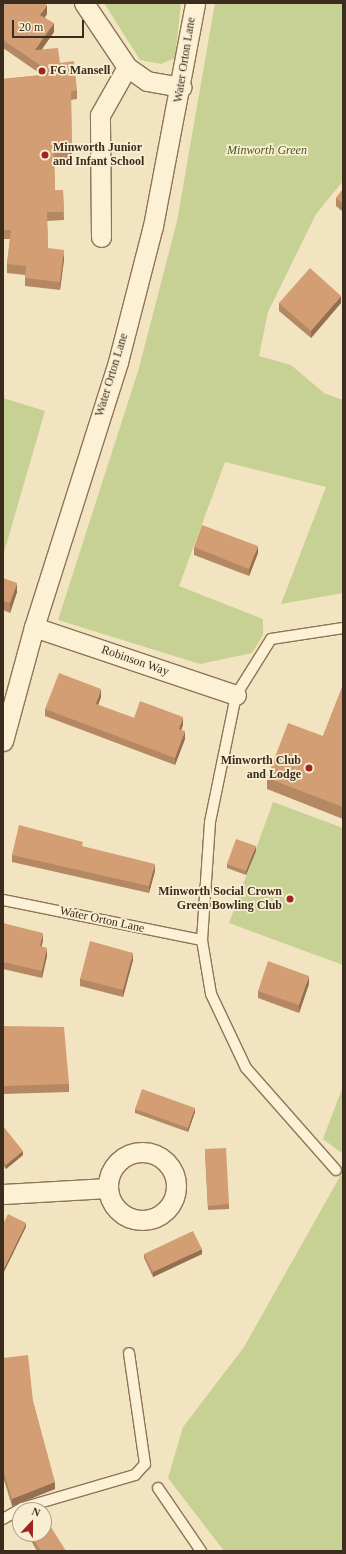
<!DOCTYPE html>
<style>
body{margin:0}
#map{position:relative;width:346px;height:1554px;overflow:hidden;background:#f2e4c1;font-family:"Times New Roman",serif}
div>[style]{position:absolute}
.green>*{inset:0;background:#c8d194}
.roads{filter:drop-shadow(1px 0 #8d7557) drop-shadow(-1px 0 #8d7557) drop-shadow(0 1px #8d7557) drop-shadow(0 -1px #8d7557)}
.service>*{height:10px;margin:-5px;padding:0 5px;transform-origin:5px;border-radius:5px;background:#fcf1d5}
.minor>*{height:19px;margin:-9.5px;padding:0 9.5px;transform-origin:9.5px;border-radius:9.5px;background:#fcf1d5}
.minor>.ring{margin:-9.5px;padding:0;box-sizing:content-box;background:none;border:19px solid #fcf1d5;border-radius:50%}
.wall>*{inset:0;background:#b58864}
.shaded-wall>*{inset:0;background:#946f51}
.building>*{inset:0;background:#d39e74}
.dots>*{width:11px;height:11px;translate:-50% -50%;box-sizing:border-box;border:2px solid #f8eed2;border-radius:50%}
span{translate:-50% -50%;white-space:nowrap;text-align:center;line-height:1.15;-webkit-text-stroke:3.5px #f8eed2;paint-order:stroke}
.street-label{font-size:12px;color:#3c2c1d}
.poi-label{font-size:12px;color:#3c2c1d;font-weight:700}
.left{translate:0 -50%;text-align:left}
.right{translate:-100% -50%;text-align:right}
.park-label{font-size:12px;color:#4a5a21;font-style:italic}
.frame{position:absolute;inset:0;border:4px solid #3c2c1d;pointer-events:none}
.north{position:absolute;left:12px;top:1502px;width:40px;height:40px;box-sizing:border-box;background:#f8eed2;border:1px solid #ada08a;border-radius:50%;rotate:22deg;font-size:11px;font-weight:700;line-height:16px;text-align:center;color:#3c2c1d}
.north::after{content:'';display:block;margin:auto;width:14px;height:18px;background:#a22422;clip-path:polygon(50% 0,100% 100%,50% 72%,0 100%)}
.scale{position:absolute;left:12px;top:20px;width:72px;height:18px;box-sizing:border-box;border:2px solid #3c2c1d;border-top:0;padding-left:5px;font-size:12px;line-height:14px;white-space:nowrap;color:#3c2c1d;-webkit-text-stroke:3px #f8eed2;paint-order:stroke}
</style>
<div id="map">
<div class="green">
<div style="clip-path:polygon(104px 3px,181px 3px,175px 58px,161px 64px,140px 60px)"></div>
<div style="clip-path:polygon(215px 3px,343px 3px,343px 181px,316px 214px,268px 312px,259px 356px,291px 365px,324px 393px,343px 400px,343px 593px,281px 604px,326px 487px,225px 462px,179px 586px,263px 619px,263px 635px,252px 653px,200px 664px,58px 620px,139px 368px,177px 221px)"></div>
<div style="clip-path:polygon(3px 398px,45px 411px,3px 556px)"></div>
<div style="clip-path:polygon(273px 802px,343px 828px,343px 965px,229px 923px)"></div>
<div style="clip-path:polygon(343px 1086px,343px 1154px,323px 1139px)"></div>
<div style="clip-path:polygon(343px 1171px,343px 1551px,224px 1551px,168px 1478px,183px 1427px,244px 1347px)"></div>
</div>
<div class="roads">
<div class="service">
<div style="left:3px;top:900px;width:203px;rotate:11.4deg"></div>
<div style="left:336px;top:1170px;width:136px;rotate:-131.4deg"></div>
<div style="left:246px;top:1068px;width:82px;rotate:-115.3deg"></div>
<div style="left:211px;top:994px;width:55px;rotate:-99.5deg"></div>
<div style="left:202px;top:940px;width:118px;rotate:-86.1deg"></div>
<div style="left:210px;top:822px;width:130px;rotate:-78.4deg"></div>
<div style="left:236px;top:695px;width:66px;rotate:-58deg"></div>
<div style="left:271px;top:639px;width:73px;rotate:-8.7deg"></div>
<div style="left:158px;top:1488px;width:76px;rotate:55.7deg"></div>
<div style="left:3px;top:1519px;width:22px;rotate:-30deg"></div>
<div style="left:22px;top:1508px;width:118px;rotate:-16.3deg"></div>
<div style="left:135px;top:1475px;width:15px;rotate:-48deg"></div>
<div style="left:145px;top:1464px;width:112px;rotate:-98.2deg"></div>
</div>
<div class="minor">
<div style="left:84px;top:3px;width:77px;rotate:56.1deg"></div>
<div style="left:127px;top:67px;width:24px;rotate:35deg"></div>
<div style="left:147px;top:81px;width:35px;rotate:10deg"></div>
<div style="left:101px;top:237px;width:122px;rotate:-90.5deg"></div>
<div style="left:100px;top:115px;width:55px;rotate:-60.6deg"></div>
<div style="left:34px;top:627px;width:213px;rotate:18.6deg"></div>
<div style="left:3px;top:741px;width:118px;rotate:-74.8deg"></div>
<div style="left:34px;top:627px;width:278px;rotate:-72.4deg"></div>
<div style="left:118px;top:362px;width:140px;rotate:-75.6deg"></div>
<div style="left:153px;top:226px;width:227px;rotate:-79.3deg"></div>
<div class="ring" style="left:108px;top:1152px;width:49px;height:49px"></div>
<div style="left:3px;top:1194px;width:105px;rotate:-3.3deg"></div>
</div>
</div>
<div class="wall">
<div style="clip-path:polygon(3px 3px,47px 14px,45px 17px,54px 32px,42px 49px,60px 63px,77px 90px,77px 99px,71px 100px,72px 160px,54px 161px,55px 190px,63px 190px,64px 220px,47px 221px,48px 248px,64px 259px,60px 290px,25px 286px,25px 275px,7px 273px,7px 264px,10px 239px,3px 239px,3px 79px,42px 75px,3px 48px)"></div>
<div style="clip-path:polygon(343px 189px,343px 212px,336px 206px,336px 198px)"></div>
<div style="clip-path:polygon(279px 303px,341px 303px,311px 338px,279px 311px)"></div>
<div style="clip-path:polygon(194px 547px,258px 553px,249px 576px,194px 555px)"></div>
<div style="clip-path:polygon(3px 578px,17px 592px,10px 613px,3px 610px)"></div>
<div style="clip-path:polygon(343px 685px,343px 819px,267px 789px,267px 778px,323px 736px)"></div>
<div style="clip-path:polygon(101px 697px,98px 705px,134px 718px,183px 725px,181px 730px,185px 739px,175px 765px,45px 716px,45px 709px)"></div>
<div style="clip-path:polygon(83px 847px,155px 871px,149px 893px,12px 862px,12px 855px)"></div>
<div style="clip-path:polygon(256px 851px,246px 875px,227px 868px,227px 864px)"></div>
<div style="clip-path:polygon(3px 923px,43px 940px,41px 947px,47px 956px,42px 978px,3px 969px)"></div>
<div style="clip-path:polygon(133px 960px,123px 997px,80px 986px,80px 979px)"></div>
<div style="clip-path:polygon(309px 984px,299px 1013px,258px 998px,258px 991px)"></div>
<div style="clip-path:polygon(3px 1026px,69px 1084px,69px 1092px,3px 1094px)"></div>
<div style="clip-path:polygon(135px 1109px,195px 1112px,188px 1132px,135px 1113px)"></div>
<div style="clip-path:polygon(3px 1126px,23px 1155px,6px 1169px,3px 1165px)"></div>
<div style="clip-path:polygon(205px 1153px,229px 1204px,229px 1209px,208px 1210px)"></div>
<div style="clip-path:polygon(144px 1254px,202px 1254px,153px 1277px,144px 1258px)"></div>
<div style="clip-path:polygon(3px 1358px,33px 1401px,55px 1489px,12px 1506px,3px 1477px)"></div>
<div style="clip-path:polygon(20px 1512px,20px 1523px,17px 1518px,17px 1513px)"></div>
<div style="clip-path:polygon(27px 1534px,44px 1534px,66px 1551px,37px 1551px)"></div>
</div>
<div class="shaded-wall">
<div style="clip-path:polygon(47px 5px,47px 14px,40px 23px,40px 15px)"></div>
<div style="clip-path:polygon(54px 23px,54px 32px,35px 59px,35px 50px)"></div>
<div style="clip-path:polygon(64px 250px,64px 259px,60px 290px,60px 282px)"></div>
<div style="clip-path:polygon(341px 296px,341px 303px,311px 338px,311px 331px)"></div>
<div style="clip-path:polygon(258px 546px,258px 553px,249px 576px,249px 569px)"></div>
<div style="clip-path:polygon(17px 583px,17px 592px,10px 613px,10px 603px)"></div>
<div style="clip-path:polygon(101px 689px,101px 697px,96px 711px,96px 704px)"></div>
<div style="clip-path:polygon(183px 717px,183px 725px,179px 736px,179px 729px)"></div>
<div style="clip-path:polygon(185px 731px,185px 739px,175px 765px,175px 758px)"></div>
<div style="clip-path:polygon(256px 846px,256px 851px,246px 875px,246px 871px)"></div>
<div style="clip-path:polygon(155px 864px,155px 871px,149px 893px,149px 886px)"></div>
<div style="clip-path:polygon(43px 933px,43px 940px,40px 954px,40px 946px)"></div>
<div style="clip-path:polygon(47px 948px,47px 956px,42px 978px,42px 971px)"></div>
<div style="clip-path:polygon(133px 953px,133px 960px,123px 997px,123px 990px)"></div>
<div style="clip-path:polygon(309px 976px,309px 984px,299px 1013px,299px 1005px)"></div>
<div style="clip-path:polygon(195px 1108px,195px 1112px,188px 1132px,188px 1128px)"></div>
<div style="clip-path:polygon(23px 1151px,23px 1155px,6px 1169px,6px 1165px)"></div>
<div style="clip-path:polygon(26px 1223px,26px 1227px,3px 1274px,3px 1270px)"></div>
<div style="clip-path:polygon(202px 1249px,202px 1254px,153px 1277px,153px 1272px)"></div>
<div style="clip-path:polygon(55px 1482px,55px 1489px,12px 1506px,12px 1499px)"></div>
</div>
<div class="building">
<div style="clip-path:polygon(3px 3px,44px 3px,47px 5px,40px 15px,54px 23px,35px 50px,58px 48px,60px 63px,74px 61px,77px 90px,71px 92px,72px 152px,54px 152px,55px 190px,63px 190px,64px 212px,47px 212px,48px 248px,64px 250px,60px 282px,25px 278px,26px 266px,7px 264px,11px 230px,3px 230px,3px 79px,53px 74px,3px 40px)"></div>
<div style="clip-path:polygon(343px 189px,343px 204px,336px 198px)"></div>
<div style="clip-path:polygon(310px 268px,341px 296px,311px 331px,279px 303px)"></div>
<div style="clip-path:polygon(202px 525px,258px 546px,249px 569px,194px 547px)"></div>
<div style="clip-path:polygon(3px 578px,17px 583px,10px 603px,3px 601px)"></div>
<div style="clip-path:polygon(59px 673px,101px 689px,96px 704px,134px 718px,140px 701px,183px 717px,179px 729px,185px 731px,175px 758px,45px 709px)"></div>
<div style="clip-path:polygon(343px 685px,343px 807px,267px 778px,288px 723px,323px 736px)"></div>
<div style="clip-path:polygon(19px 825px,83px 842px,82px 846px,155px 864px,149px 886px,12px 855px)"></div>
<div style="clip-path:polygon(236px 839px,256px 846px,246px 871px,227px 864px)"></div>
<div style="clip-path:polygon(3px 923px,43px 933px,40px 946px,47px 948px,42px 971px,3px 962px)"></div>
<div style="clip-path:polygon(90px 941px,133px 953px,123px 990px,80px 979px)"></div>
<div style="clip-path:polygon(268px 961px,309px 976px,299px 1005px,258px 991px)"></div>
<div style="clip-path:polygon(3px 1026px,64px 1027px,69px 1084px,3px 1086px)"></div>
<div style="clip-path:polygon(142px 1089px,195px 1108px,188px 1128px,135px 1109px)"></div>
<div style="clip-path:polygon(3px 1126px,23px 1151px,6px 1165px,3px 1161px)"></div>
<div style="clip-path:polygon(226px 1148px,229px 1204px,208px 1206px,205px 1149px)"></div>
<div style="clip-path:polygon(8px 1214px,26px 1223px,3px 1270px,3px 1224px)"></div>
<div style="clip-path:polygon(193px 1231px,202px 1249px,153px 1272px,144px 1254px)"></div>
<div style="clip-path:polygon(28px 1355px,33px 1401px,55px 1482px,12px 1499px,3px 1470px,3px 1358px)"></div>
<div style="clip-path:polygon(37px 1505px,40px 1510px,24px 1510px)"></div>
<div style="clip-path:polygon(20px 1512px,20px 1518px,17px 1513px)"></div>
<div style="clip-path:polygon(44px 1516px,66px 1551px,41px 1551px,30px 1534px,44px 1534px)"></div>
</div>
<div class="dots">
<div style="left:42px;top:71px;background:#a22422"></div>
<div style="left:45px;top:155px;background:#a22422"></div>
<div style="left:309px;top:768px;background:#a22422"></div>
<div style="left:290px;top:899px;background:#a22422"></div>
</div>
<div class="street-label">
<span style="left:185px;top:60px;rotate:-81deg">Water Orton Lane</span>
<span style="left:112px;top:375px;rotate:-73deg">Water Orton Lane</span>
<span style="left:135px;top:661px;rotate:19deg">Robinson Way</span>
<span style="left:102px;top:920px;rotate:12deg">Water Orton Lane</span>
</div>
<div class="poi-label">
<span class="left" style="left:50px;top:71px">FG Mansell</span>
<span class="left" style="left:53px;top:155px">Minworth Junior<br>and Infant School</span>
<span class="right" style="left:301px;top:768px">Minworth Club<br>and Lodge</span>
<span class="right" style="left:282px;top:899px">Minworth Social Crown<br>Green Bowling Club</span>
</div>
<div class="park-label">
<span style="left:267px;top:151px">Minworth Green</span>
</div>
<div class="frame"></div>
<div class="north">N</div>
<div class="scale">20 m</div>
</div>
